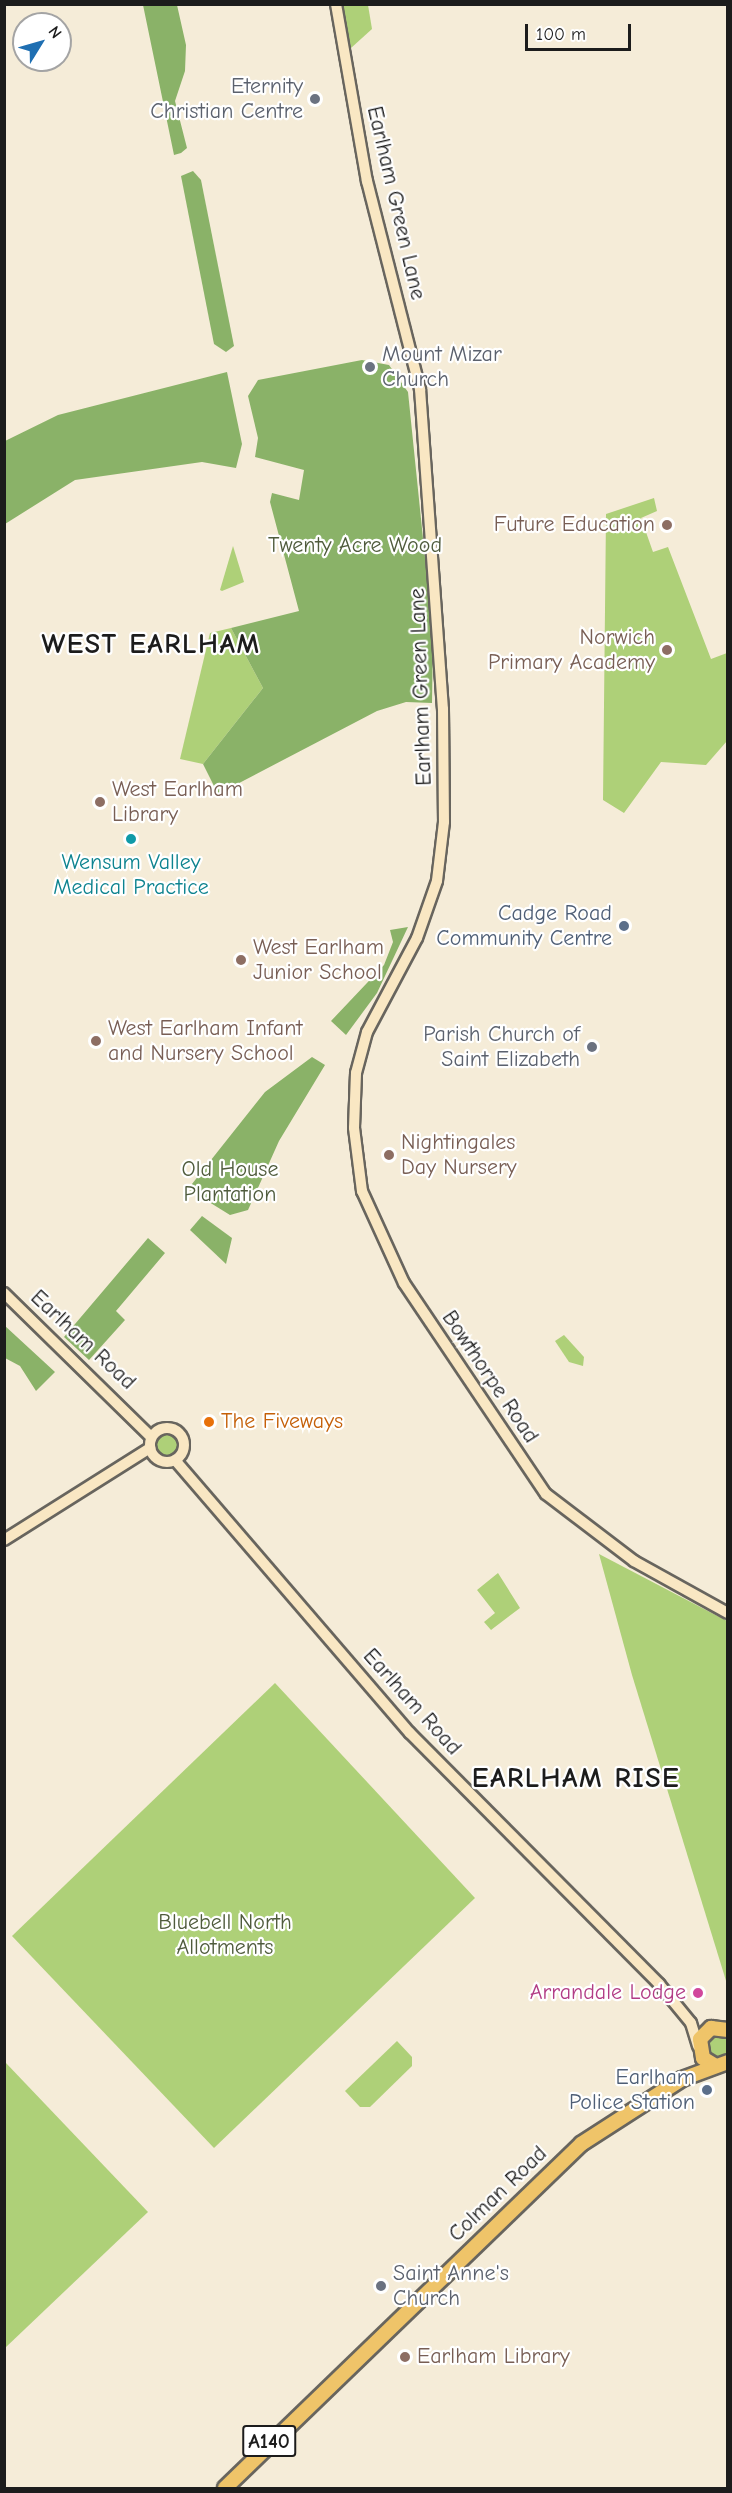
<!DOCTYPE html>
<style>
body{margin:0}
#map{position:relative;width:732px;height:2493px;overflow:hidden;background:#f5ecd8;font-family:"Comic Neue",sans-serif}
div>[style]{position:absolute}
.green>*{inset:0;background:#aed078}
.round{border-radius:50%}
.forest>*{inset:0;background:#8ab268}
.roads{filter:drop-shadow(2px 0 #68655e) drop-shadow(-2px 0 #68655e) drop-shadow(0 2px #68655e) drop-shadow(0 -2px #68655e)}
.secondary>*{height:10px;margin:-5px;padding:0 5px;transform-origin:5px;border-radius:5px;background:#f9e7c3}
.secondary>.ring{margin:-5px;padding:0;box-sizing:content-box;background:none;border:10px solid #f9e7c3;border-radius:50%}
.highway>*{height:14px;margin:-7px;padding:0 7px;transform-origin:7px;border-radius:7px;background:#efc469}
.dots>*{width:16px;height:16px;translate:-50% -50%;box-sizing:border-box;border:3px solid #fff;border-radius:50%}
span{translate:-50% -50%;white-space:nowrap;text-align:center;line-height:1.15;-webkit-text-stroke:4.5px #fff;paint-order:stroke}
.shield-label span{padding:2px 4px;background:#fff;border:2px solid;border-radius:4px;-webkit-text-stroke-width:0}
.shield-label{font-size:21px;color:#1c1c1c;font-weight:700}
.worship-label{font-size:22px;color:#5b616d}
.right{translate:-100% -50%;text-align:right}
.left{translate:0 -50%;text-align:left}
.street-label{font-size:22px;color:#1c1c1c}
.education-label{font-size:22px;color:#785e54}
.park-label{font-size:22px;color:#4f5b3c}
.culture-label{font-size:22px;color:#0d838f}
.service-label{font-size:22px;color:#4e5e75}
.food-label{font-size:22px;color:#c56008}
.hotel-label{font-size:22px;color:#b23c85}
.district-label{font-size:28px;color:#1c1c1c;font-weight:700;letter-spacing:1.5px}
.frame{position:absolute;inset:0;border:6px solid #1c1c1c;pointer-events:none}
.north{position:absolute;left:12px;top:12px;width:60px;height:60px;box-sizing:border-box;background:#fff;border:2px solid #a4a4a4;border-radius:50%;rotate:53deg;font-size:16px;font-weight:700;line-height:24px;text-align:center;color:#1c1c1c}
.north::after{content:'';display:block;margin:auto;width:21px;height:27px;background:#1f6fb2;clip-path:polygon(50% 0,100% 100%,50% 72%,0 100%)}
.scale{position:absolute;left:525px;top:24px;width:106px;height:27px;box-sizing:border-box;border:3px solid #1c1c1c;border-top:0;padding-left:8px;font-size:18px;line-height:21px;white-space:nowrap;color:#1c1c1c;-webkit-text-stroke:4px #fff;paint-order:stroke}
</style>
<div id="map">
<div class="green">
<div style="clip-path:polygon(342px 5px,368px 5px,372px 29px,351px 48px)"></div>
<div style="clip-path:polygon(654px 498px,657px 511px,641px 518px,653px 552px,668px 547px,711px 659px,727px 653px,727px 741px,706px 765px,661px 762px,624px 813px,603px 800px,606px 514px)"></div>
<div style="clip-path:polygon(233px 546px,244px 582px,222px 591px,220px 590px)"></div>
<div style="clip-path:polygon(231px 628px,263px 688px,203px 764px,180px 759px,210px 633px)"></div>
<div style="clip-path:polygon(564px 1335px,584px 1357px,583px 1366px,569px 1362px,555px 1341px)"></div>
<div class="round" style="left:154px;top:1433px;width:26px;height:26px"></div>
<div style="clip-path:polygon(599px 1554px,727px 1621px,727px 1984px,632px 1675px)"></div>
<div style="clip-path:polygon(498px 1573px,520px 1608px,491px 1630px,484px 1622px,495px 1613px,477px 1590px)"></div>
<div style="clip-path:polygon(275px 1683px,475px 1898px,214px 2148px,12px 1936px)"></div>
<div class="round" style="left:705px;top:2034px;width:24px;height:24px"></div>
<div style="clip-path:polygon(397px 2041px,412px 2057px,412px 2066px,370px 2107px,360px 2107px,345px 2091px)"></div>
<div style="clip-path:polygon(5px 2062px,148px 2212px,5px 2348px)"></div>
</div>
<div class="forest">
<div style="clip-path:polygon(143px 5px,177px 5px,186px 45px,185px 71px,175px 101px,187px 148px,181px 153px,174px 155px)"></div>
<div style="clip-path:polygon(193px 171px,201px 180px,234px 346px,226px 352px,214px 344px,181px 176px)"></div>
<div style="clip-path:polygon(362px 360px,389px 365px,408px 392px,433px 636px,432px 703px,406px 702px,377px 711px,218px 794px,203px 764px,263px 688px,231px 628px,299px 611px,270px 502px,272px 493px,299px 500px,304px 470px,255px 457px,258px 438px,248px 396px,258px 380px)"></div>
<div style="clip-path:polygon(227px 372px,242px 444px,236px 468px,202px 462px,75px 480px,5px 524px,5px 441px,58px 415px)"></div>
<div style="clip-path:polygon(408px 927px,377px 993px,346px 1035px,331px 1021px,384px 965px,393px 942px,390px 930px)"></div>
<div style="clip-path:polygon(312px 1057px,325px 1065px,279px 1141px,248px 1210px,230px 1215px,188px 1189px,265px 1092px)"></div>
<div style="clip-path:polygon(202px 1216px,232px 1238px,226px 1264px,190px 1230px)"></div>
<div style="clip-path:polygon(148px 1238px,165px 1253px,116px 1311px,125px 1320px,89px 1360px,64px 1337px)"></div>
<div style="clip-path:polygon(4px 1325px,55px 1372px,36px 1391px,20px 1366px,5px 1358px)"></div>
</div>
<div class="roads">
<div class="secondary">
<div style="left:336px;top:4px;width:180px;rotate:80.1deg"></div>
<div style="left:367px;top:181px;width:215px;rotate:75.7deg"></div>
<div style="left:420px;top:389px;width:321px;rotate:85.9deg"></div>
<div style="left:443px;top:709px;width:113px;rotate:89.5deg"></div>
<div style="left:444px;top:822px;width:59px;rotate:96.8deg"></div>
<div style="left:437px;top:881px;width:60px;rotate:109.3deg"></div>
<div style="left:417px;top:938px;width:106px;rotate:118deg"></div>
<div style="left:367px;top:1032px;width:42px;rotate:105deg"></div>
<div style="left:356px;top:1073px;width:55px;rotate:92.1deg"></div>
<div style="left:354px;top:1128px;width:64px;rotate:82.8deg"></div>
<div style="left:362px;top:1191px;width:101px;rotate:65.5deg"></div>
<div style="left:404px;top:1283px;width:254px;rotate:56.1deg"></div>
<div style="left:546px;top:1494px;width:111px;rotate:37.3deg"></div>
<div style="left:634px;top:1561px;width:107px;rotate:29deg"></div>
<div style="left:4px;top:1293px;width:206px;rotate:44.4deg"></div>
<div class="ring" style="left:150px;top:1428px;width:24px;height:24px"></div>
<div style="left:175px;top:1460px;width:360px;rotate:49.3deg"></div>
<div style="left:410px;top:1733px;width:354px;rotate:45.2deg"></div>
<div style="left:659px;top:1984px;width:50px;rotate:50.6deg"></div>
<div style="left:691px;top:2023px;width:24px;rotate:73deg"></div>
<div style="left:4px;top:1540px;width:173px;rotate:-32.2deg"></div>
</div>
<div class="highway">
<div style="left:714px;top:2065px;width:13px;rotate:-148deg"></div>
<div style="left:703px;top:2058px;width:19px;rotate:-99deg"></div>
<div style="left:700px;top:2039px;width:16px;rotate:-45deg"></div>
<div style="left:711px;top:2028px;width:17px;rotate:7deg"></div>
<div style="left:225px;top:2488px;width:495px;rotate:-44deg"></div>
<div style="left:581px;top:2144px;width:120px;rotate:-32.8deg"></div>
<div style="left:682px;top:2079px;width:49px;rotate:-20.3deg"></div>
</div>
</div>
<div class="dots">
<div style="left:315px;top:99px;background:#6b7280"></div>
<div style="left:370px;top:367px;background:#6b7280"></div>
<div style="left:667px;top:525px;background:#8d6e63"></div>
<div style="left:667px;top:650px;background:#8d6e63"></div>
<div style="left:100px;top:802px;background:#8d6e63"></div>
<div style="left:131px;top:839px;background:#0f9aa8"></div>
<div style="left:624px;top:926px;background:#5c6f8a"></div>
<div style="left:241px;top:960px;background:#8d6e63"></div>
<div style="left:96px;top:1041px;background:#8d6e63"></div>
<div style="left:592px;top:1047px;background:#6b7280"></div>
<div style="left:389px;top:1155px;background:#8d6e63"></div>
<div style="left:209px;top:1422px;background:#e8710a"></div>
<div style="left:698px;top:1993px;background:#d1479c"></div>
<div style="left:707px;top:2090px;background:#5c6f8a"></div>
<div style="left:381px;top:2286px;background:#6b7280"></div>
<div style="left:405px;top:2357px;background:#8d6e63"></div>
</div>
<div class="shield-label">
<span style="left:269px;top:2441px">A140</span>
</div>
<div class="worship-label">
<span class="right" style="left:303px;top:99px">Eternity<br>Christian Centre</span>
<span class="left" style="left:382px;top:367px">Mount Mizar<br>Church</span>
<span class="right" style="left:580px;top:1047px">Parish Church of<br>Saint Elizabeth</span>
<span class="left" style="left:393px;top:2286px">Saint Anne's<br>Church</span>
</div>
<div class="street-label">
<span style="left:396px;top:203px;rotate:77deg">Earlham Green Lane</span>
<span style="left:421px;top:687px;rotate:-92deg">Earlham Green Lane</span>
<span style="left:83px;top:1340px;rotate:43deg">Earlham Road</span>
<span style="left:490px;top:1377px;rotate:56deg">Bowthorpe Road</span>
<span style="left:412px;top:1702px;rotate:48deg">Earlham Road</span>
<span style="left:498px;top:2194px;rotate:-44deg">Colman Road</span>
</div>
<div class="education-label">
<span class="right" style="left:655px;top:525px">Future Education</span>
<span class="right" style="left:655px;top:650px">Norwich<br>Primary Academy</span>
<span class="left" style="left:112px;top:802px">West Earlham<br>Library</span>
<span class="left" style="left:253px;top:960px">West Earlham<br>Junior School</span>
<span class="left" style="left:108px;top:1041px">West Earlham Infant<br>and Nursery School</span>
<span class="left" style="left:401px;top:1155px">Nightingales<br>Day Nursery</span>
<span class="left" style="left:417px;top:2357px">Earlham Library</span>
</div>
<div class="park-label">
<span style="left:355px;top:546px">Twenty Acre Wood</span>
<span style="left:230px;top:1182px">Old House<br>Plantation</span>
<span style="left:225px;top:1935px">Bluebell North<br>Allotments</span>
</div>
<div class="culture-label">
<span style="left:131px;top:875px">Wensum Valley<br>Medical Practice</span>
</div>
<div class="service-label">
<span class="right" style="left:612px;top:926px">Cadge Road<br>Community Centre</span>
<span class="right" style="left:695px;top:2090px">Earlham<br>Police Station</span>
</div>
<div class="food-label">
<span class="left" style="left:221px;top:1422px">The Fiveways</span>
</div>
<div class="hotel-label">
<span class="right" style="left:686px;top:1993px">Arrandale Lodge</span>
</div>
<div class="district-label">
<span style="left:151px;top:644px">WEST EARLHAM</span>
<span style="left:576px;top:1778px">EARLHAM RISE</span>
</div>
<div class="frame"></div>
<div class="north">N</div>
<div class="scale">100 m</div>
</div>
